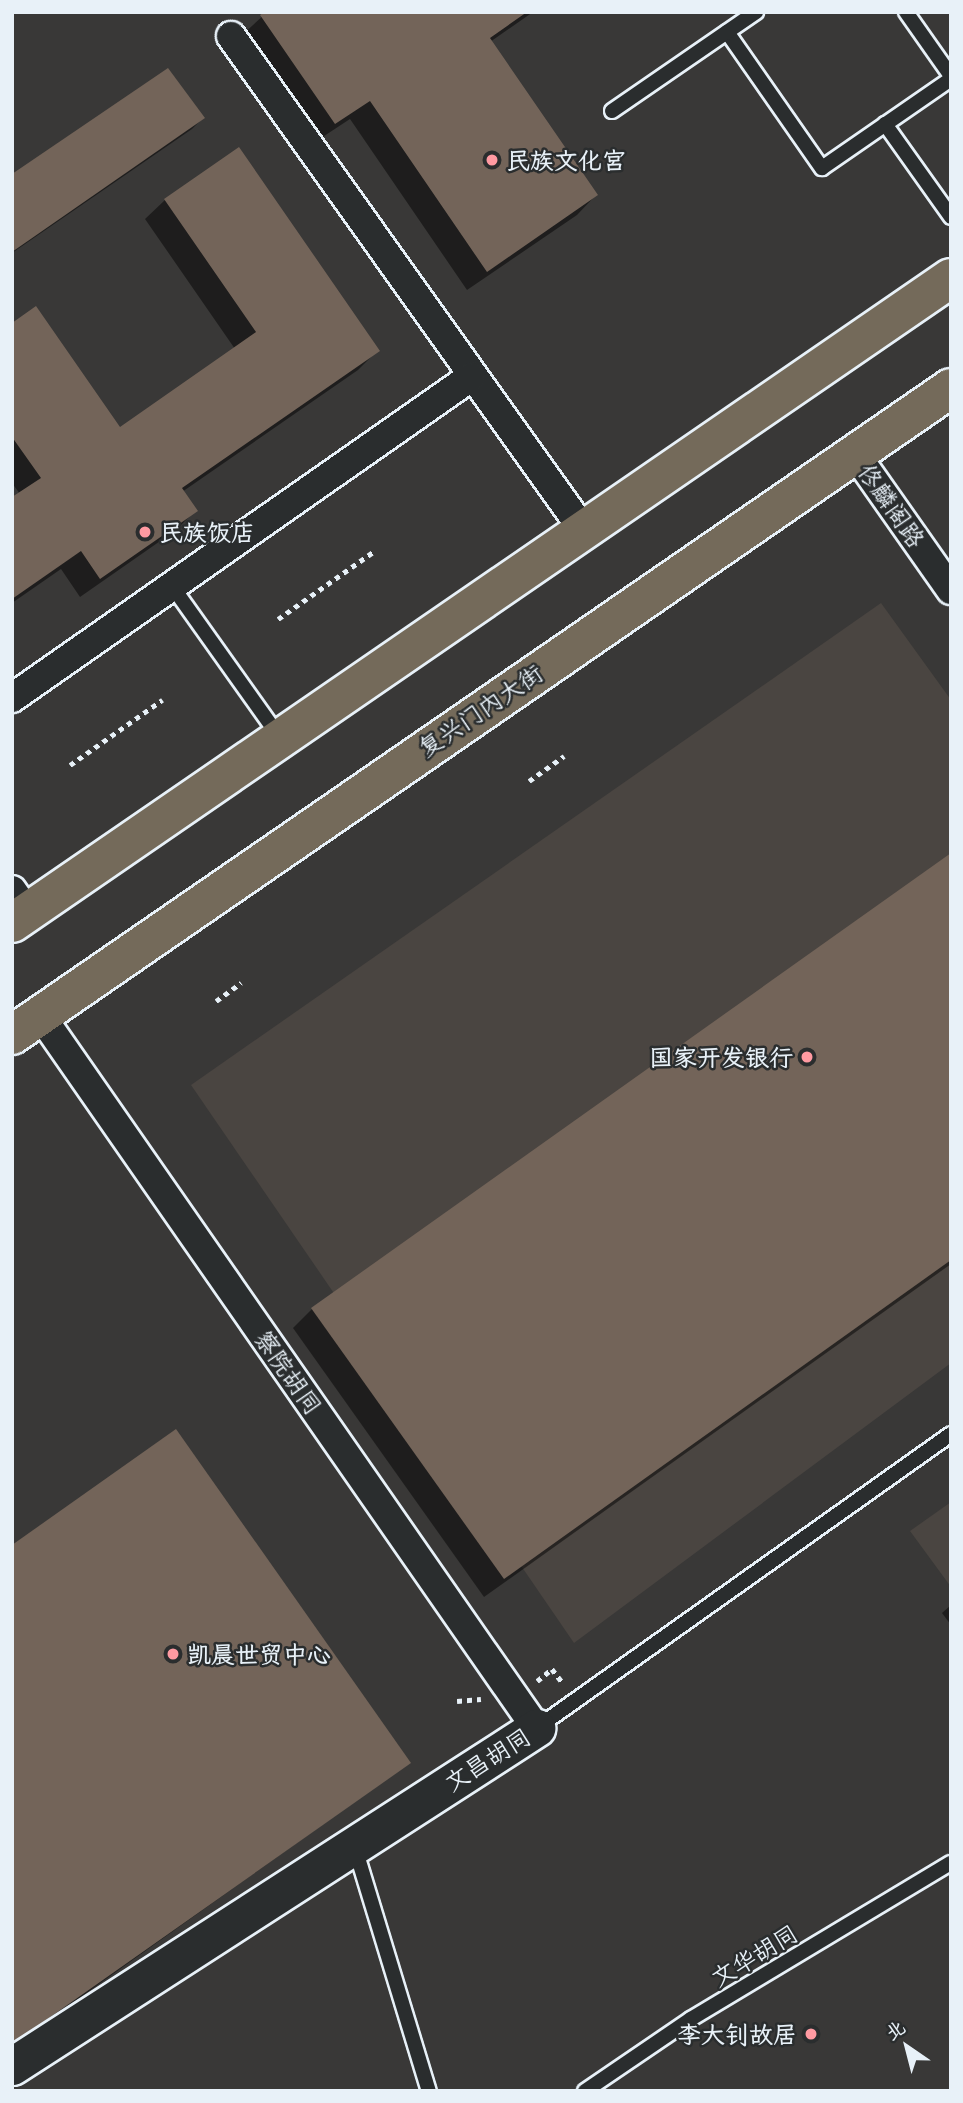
<!DOCTYPE html>
<meta charset="utf-8">
<style>
body{margin:0}
#map{position:relative;width:963px;height:2103px;overflow:hidden;background:#393837;font-family:Mali,"LXGW WenKai TC",sans-serif}
div>[style]{position:absolute}
.built>*{inset:0;background:#4a4541}
.shadow>*{inset:0;background:#0007}
.building>*{inset:0;background:#736459}
.path>*{height:4.5px;margin-top:-2.25px;transform-origin:0;background:repeating-linear-gradient(90deg,#e8f1f8 0 5px,transparent 0 10px)}
.roads{filter:drop-shadow(2px 0 #e8f1f8) drop-shadow(-2px 0 #e8f1f8) drop-shadow(0 2px #e8f1f8) drop-shadow(0 -2px #e8f1f8)}
.service>*{height:14px;margin:-7px;padding:0 7px;transform-origin:7px;border-radius:7px;background:#2a2d2e}
.minor>*{height:28px;margin:-14px;padding:0 14px;transform-origin:14px;border-radius:14px;background:#2a2d2e}
.tertiary>*{height:37px;margin:-18.5px;padding:0 18.5px;transform-origin:18.5px;border-radius:18.5px;background:#2a2d2e}
.trunk>*{height:38px;margin:-19px;padding:0 19px;transform-origin:19px;border-radius:19px;background:#746a5a}
.dots>*{width:19px;height:19px;translate:-50% -50%;box-sizing:border-box;border:4px solid #2a2d2e;border-radius:50%}
span{translate:-50% -50%;white-space:nowrap;text-align:center;line-height:1.15;-webkit-text-stroke:5px #2a2d2e;paint-order:stroke}
.poi-label{font-size:24px;color:#e8f1f8;font-weight:700}
.left{translate:0 -50%;text-align:left}
.right{translate:-100% -50%;text-align:right}
.street-label{font-size:24px;color:#e8f1f8}
.frame{position:absolute;inset:0;border:14px solid #e8f1f8;pointer-events:none}
.north{position:absolute;left:872px;top:2012px;width:70px;height:70px;-webkit-text-stroke:5px #2a2d2e;paint-order:stroke;rotate:325deg;font-size:19px;font-weight:700;line-height:28px;text-align:center;color:#e8f1f8}
.north::after{content:'';display:block;margin:auto;width:24px;height:32px;background:#e8f1f8;clip-path:polygon(50% 0,100% 100%,50% 72%,0 100%)}
</style>
<div id="map">
<div class="built">
<div style="clip-path:polygon(881px 603px,951px 700px,951px 1363px,574px 1643px,191px 1085px)"></div>
<div style="clip-path:polygon(951px 1502px,951px 1587px,910px 1531px)"></div>
</div>
<div class="shadow">
<div style="clip-path:polygon(267px 12px,533px 12px,490px 42px,596px 195px,577px 215px,467px 290px,350px 119px,315px 142px,241px 36px)"></div>
<div style="clip-path:polygon(203px 118px,192px 129px,12px 253px,12px 176px)"></div>
<div style="clip-path:polygon(165px 200px,378px 350px,358px 370px,182px 492px,195px 511px,176px 530px,80px 597px,61px 569px,12px 603px,12px 499px,20px 494px,12px 483px,12px 325px,120px 429px,235px 349px,145px 219px)"></div>
<div style="clip-path:polygon(951px 855px,951px 1264px,484px 1597px,293px 1328px,312px 1309px)"></div>
<div style="clip-path:polygon(12px 1547px,409px 1763px,12px 2046px)"></div>
<div style="clip-path:polygon(951px 1605px,951px 1625px,942px 1613px)"></div>
</div>
<div class="building">
<div style="clip-path:polygon(264px 12px,527px 12px,490px 38px,598px 195px,487px 272px,370px 101px,335px 124px,260px 15px)"></div>
<div style="clip-path:polygon(168px 68px,205px 118px,12px 252px,12px 174px)"></div>
<div style="clip-path:polygon(239px 147px,380px 351px,182px 488px,198px 511px,100px 579px,81px 551px,12px 599px,12px 497px,41px 478px,12px 437px,12px 323px,36px 306px,120px 427px,256px 332px,164px 199px)"></div>
<div style="clip-path:polygon(951px 853px,951px 1260px,504px 1579px,311px 1308px)"></div>
<div style="clip-path:polygon(176px 1429px,411px 1763px,12px 2044px,12px 1545px)"></div>
</div>
<div class="path">
<div style="left:278px;top:619px;width:116px;rotate:-35.2deg"></div>
<div style="left:70px;top:765px;width:113px;rotate:-35.2deg"></div>
<div style="left:529px;top:781px;width:43px;rotate:-35.5deg"></div>
<div style="left:216px;top:1001px;width:31px;rotate:-36deg"></div>
<div style="left:537px;top:1681px;width:19px;rotate:-39deg"></div>
<div style="left:552px;top:1669px;width:18px;rotate:52deg"></div>
<div style="left:457px;top:1701px;width:24px;rotate:-5deg"></div>
</div>
<div class="roads">
<div class="service">
<div style="left:906px;top:12px;width:78px;rotate:54.9deg"></div>
<div style="left:727px;top:32px;width:166px;rotate:55.1deg"></div>
<div style="left:822px;top:168px;width:157px;rotate:-34.6deg"></div>
<div style="left:612px;top:111px;width:175px;rotate:-34.5deg"></div>
<div style="left:885px;top:124px;width:114px;rotate:54.6deg"></div>
<div style="left:172px;top:586px;width:186px;rotate:54.6deg"></div>
<div style="left:538px;top:1727px;width:506px;rotate:-35.35deg"></div>
<div style="left:355px;top:1848px;width:254px;rotate:73.1deg"></div>
<div style="left:585px;top:2091px;width:128px;rotate:-34.2deg"></div>
<div style="left:691px;top:2019px;width:303px;rotate:-31deg"></div>
</div>
<div class="minor">
<div style="left:231px;top:36px;width:604px;rotate:54.5deg"></div>
<div style="left:856px;top:455px;width:165px;rotate:54.9deg"></div>
<div style="left:12px;top:698px;width:560px;rotate:-34.97deg"></div>
<div style="left:12px;top:890px;width:28px;rotate:55deg"></div>
<div style="left:41px;top:1016px;width:867px;rotate:55.19deg"></div>
</div>
<div class="tertiary">
<div style="left:12px;top:2066px;width:624px;rotate:-32.82deg"></div>
</div>
<div class="trunk">
<div style="left:12px;top:923px;width:1139px;rotate:-34.49deg"></div>
<div style="left:12px;top:1035px;width:1140px;rotate:-34.57deg"></div>
</div>
</div>
<div class="dots">
<div style="left:492px;top:160px;background:#ff9aa2"></div>
<div style="left:145px;top:532px;background:#ff9aa2"></div>
<div style="left:807px;top:1057px;background:#ff9aa2"></div>
<div style="left:173px;top:1654px;background:#ff9aa2"></div>
<div style="left:811px;top:2034px;background:#ff9aa2"></div>
</div>
<div class="poi-label">
<span class="left" style="left:506px;top:160px">民族文化宫</span>
<span class="left" style="left:159px;top:532px">民族饭店</span>
<span class="right" style="left:793px;top:1057px">国家开发银行</span>
<span class="left" style="left:187px;top:1654px">凯晨世贸中心</span>
<span class="right" style="left:797px;top:2034px">李大钊故居</span>
</div>
<div class="street-label">
<span style="left:892px;top:505px;rotate:55deg">佟麟阁路</span>
<span style="left:480px;top:710px;rotate:-34deg">复兴门内大街</span>
<span style="left:289px;top:1372px;rotate:55deg">察院胡同</span>
<span style="left:487px;top:1759px;rotate:-32deg">文昌胡同</span>
<span style="left:754px;top:1955px;rotate:-31deg">文华胡同</span>
</div>
<div class="frame"></div>
<div class="north">北</div>
</div>
